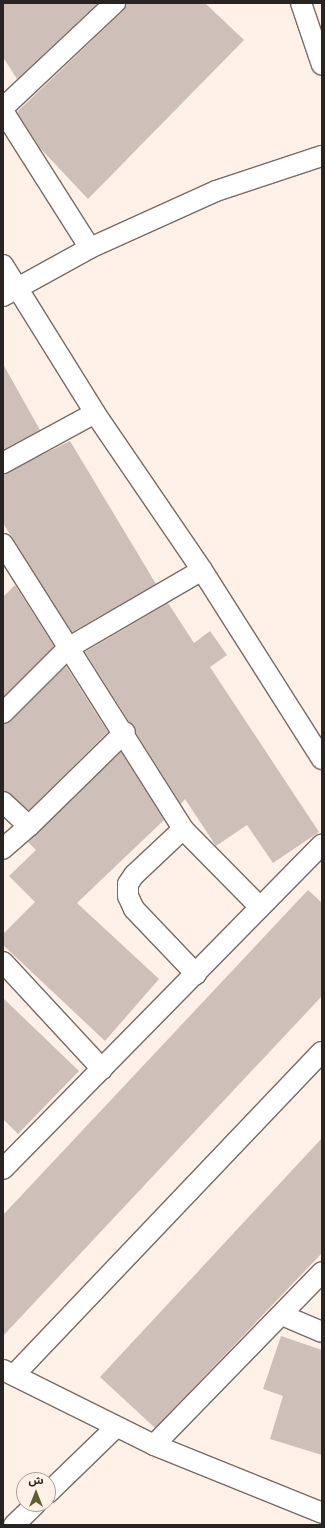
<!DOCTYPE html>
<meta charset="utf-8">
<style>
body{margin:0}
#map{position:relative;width:325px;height:1528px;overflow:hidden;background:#fff0e8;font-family:"Sofia Sans Condensed","Noto Sans Arabic",sans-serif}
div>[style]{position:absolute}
.building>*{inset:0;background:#cebfb8}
.roads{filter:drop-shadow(1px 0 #786c65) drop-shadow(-1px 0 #786c65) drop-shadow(0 1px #786c65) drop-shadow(0 -1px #786c65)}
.street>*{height:20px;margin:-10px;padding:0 10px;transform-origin:10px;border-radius:10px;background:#fff}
span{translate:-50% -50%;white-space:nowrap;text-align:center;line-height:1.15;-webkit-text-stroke:4px #fff0e8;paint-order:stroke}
.frame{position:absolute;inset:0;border:4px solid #292321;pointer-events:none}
.north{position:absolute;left:16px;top:1472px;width:40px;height:40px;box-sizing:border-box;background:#fff0e8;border:1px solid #a99e98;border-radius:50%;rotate:0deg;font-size:11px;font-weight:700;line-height:16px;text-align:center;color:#292321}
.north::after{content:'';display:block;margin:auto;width:14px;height:18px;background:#605e2a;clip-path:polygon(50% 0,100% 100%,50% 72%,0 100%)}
</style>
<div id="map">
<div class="building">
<div style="clip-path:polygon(3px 3px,98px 3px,17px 79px,3px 57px)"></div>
<div style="clip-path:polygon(126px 3px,205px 3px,244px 40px,88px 199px,40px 148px,17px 112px,123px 11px)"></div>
<div style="clip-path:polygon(3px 364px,40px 430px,3px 450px)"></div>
<div style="clip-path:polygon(70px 441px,156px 584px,72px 632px,3px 523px,3px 474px)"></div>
<div style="clip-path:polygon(15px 585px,54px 646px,3px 697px,3px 597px)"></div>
<div style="clip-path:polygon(168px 603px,194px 643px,210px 631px,227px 655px,210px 667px,319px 832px,273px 863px,247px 825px,216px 846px,185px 799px,181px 804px,85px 652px)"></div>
<div style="clip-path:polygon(66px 666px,108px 732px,29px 810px,3px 791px,3px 724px,11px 721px)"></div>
<div style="clip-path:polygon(121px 752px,164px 820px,77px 903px,159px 979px,105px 1041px,3px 945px,3px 934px,35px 902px,9px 876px,36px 850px,28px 842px)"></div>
<div style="clip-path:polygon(308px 890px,322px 903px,322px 996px,3px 1336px,3px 1215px)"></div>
<div style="clip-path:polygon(3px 998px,79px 1071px,18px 1134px,3px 1119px)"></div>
<div style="clip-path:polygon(322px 1138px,322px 1253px,155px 1428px,100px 1377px)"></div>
<div style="clip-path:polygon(281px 1336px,322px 1350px,322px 1455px,270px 1439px,283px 1396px,263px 1389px)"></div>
</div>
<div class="roads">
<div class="street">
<div style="left:301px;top:3px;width:65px;rotate:71.3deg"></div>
<div style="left:3px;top:108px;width:154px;rotate:-43.2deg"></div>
<div style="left:3px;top:111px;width:162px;rotate:57.6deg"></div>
<div style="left:3px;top:265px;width:174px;rotate:58.1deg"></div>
<div style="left:95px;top:413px;width:105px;rotate:151.5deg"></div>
<div style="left:3px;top:296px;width:99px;rotate:-28.9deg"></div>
<div style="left:90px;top:248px;width:138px;rotate:-24.3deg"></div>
<div style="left:216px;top:191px;width:112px;rotate:-18.3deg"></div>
<div style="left:3px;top:544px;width:337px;rotate:57.7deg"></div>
<div style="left:183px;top:829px;width:67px;rotate:136.8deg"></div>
<div style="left:134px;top:875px;width:11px;rotate:124deg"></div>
<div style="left:128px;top:884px;width:12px;rotate:90deg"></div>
<div style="left:128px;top:896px;width:14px;rotate:65deg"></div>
<div style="left:134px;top:909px;width:90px;rotate:46.4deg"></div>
<div style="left:202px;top:570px;width:224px;rotate:57.6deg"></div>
<div style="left:3px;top:713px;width:92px;rotate:-45deg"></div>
<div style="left:68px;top:648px;width:155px;rotate:-30.2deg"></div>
<div style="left:202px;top:570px;width:190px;rotate:-124.3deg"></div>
<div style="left:3px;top:802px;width:35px;rotate:43deg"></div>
<div style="left:29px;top:826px;width:35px;rotate:139deg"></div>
<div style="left:29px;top:826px;width:134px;rotate:-44.4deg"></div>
<div style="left:183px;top:829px;width:107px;rotate:45.4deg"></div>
<div style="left:3px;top:962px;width:146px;rotate:47.2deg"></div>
<div style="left:3px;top:1169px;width:455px;rotate:-45.5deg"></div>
<div style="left:282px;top:1315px;width:43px;rotate:23deg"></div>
<div style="left:3px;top:1370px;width:169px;rotate:26.4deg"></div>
<div style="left:154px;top:1445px;width:181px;rotate:22deg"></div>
<div style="left:14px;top:1375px;width:446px;rotate:-46.4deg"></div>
<div style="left:154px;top:1445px;width:241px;rotate:-45.8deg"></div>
<div style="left:48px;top:1493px;width:95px;rotate:-44.1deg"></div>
<div style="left:14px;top:1525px;width:30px;rotate:-44deg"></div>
</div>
</div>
<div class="frame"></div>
<div class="north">ش</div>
</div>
